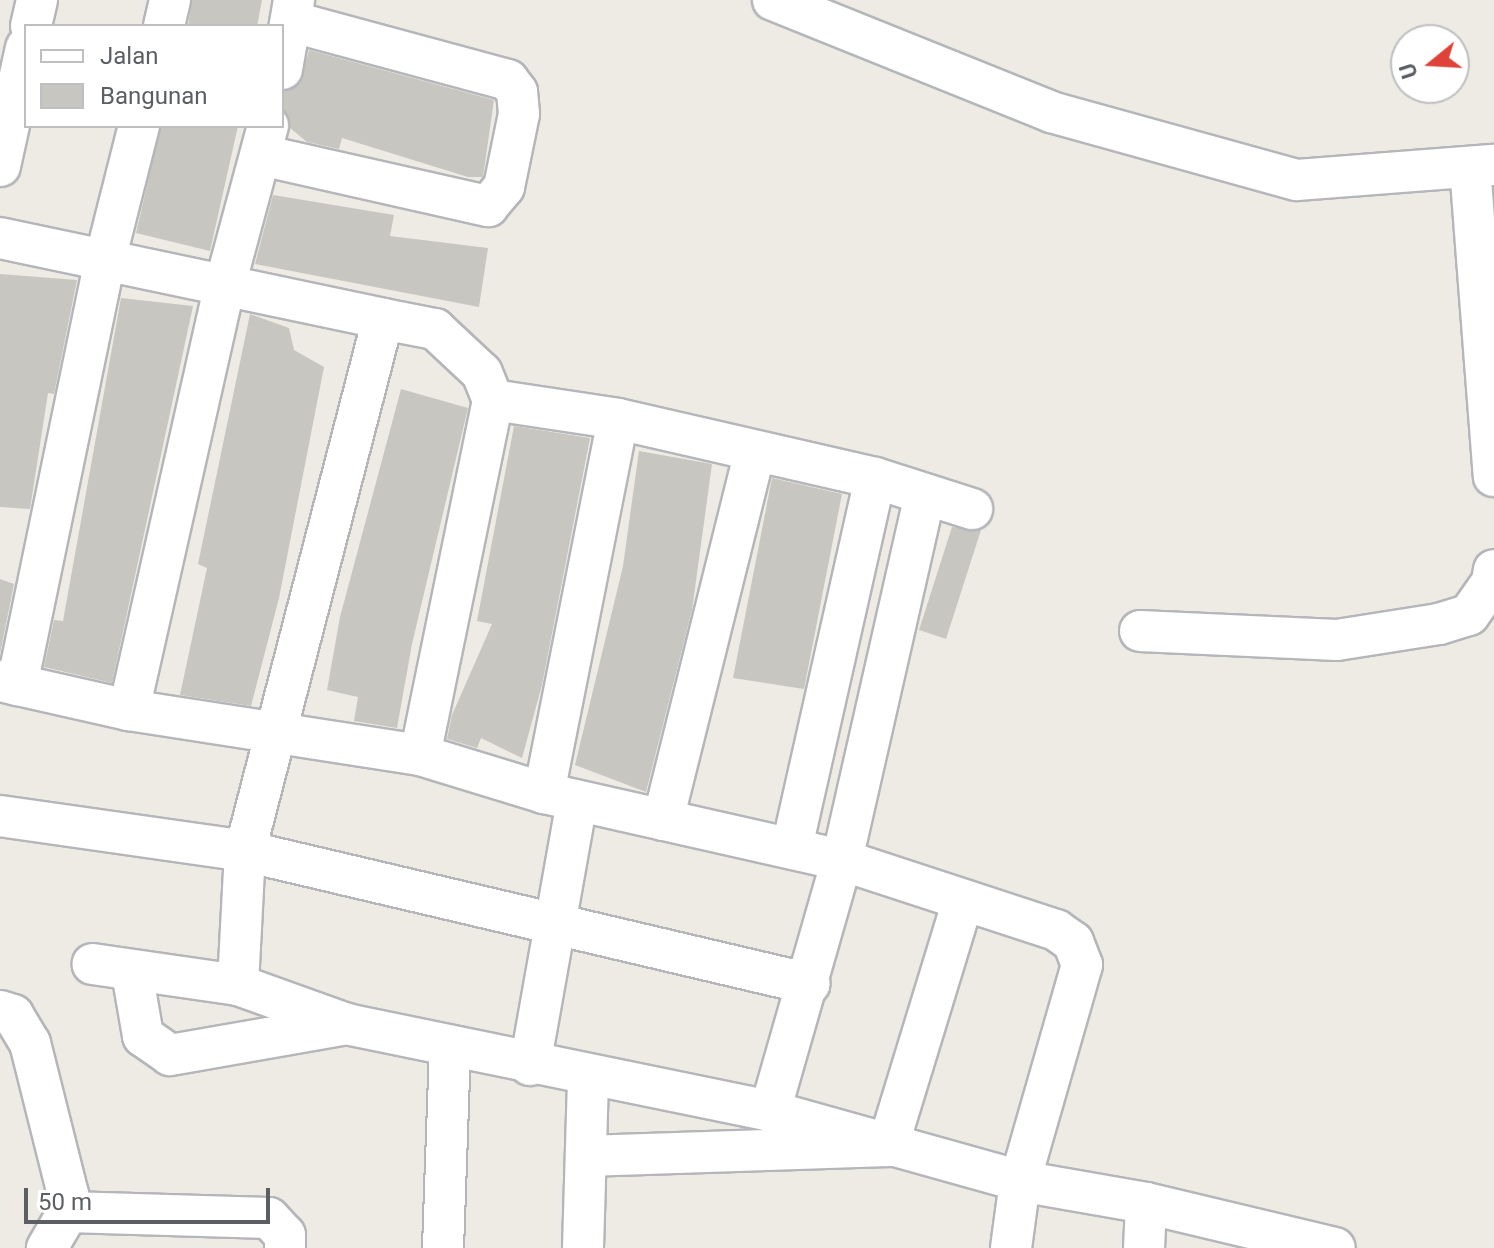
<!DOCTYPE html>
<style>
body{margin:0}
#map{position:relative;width:1494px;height:1248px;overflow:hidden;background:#edebe3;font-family:Roboto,sans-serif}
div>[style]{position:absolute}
.building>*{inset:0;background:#c8c6c0}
.roads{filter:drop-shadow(2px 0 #b4b6ba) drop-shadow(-2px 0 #b4b6ba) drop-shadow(0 2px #b4b6ba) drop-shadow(0 -2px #b4b6ba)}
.minor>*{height:40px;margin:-20px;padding:0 20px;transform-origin:20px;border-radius:20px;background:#fff}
span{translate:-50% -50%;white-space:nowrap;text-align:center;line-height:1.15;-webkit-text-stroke:6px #fff;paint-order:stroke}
.legend{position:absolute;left:24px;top:24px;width:260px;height:104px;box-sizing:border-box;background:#fff;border:2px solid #bdbfc1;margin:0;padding:10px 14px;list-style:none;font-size:24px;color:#5b5f63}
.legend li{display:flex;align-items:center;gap:16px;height:40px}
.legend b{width:40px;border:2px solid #bdbfc1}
.north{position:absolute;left:1390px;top:24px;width:80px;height:80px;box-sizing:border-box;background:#fff;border:2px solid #bdbfc1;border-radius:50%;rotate:252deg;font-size:22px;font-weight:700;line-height:32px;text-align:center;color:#5b5f63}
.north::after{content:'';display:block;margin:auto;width:28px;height:36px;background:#de4238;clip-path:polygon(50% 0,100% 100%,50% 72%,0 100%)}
.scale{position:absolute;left:24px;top:1188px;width:246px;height:36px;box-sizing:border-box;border:4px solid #5b5f63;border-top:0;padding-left:10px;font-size:24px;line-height:28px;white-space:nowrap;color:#5b5f63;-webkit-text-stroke:6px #fff;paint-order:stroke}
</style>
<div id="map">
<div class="building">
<div style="clip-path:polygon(192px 0,262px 0,257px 26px,188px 26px)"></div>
<div style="clip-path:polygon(309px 50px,494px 100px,483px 177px,468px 177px,342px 138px,339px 149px,307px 142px,290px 128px,282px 105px,284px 91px,300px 83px)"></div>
<div style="clip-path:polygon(161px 126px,238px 126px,210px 251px,136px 233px)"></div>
<div style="clip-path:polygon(273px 195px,394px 215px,390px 236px,488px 248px,479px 307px,255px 264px)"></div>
<div style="clip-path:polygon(0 274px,77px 280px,54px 394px,48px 393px,30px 509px,0 507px)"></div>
<div style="clip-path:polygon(121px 298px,193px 306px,112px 683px,44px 667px,54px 620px,63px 621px)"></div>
<div style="clip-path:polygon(250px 314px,289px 328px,294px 350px,324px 367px,279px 598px,251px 706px,180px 695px,207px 568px,198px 564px)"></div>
<div style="clip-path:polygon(401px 389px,468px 408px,412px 644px,397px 728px,354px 721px,358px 697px,327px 690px,340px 617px)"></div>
<div style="clip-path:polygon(514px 426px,590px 438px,542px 685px,522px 758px,481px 738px,477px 748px,447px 739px,452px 715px,492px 624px,477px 621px)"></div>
<div style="clip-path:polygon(639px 451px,712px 464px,692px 610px,646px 792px,575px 765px,623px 566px)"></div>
<div style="clip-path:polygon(772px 478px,842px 494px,804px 689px,733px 678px)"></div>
<div style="clip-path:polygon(952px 527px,981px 530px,946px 639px,919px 630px)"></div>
<div style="clip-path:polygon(0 579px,14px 584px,0 654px)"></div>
</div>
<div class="roads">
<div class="minor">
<div style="left:773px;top:0;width:300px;rotate:21.9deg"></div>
<div style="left:1051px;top:112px;width:255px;rotate:15.5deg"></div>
<div style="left:1297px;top:180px;width:198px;rotate:-4.4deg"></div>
<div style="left:31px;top:26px;width:27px;rotate:-77deg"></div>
<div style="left:164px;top:26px;width:27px;rotate:-77deg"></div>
<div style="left:282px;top:69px;width:70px;rotate:-80.1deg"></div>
<div style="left:261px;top:155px;width:233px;rotate:12.7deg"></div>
<div style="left:488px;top:206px;width:25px;rotate:-50deg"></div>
<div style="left:504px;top:187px;width:75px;rotate:-78.4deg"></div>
<div style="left:519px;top:114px;width:22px;rotate:-95deg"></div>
<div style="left:517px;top:92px;width:15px;rotate:-127deg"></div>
<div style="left:508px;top:80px;width:223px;rotate:-164.9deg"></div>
<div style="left:0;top:166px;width:121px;rotate:-77.6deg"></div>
<div style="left:1470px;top:167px;width:310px;rotate:85.6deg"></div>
<div style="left:0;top:238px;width:391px;rotate:11.9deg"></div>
<div style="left:383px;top:319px;width:550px;rotate:104.54deg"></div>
<div style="left:245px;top:851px;width:134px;rotate:93deg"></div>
<div style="left:383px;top:319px;width:53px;rotate:10.9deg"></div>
<div style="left:435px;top:329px;width:64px;rotate:43.1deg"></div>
<div style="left:482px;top:373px;width:29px;rotate:68deg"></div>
<div style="left:493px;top:400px;width:362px;rotate:101.6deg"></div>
<div style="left:493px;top:400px;width:126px;rotate:8.6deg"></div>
<div style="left:618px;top:419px;width:264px;rotate:12.9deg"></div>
<div style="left:875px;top:478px;width:102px;rotate:17.7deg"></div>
<div style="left:1140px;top:631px;width:197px;rotate:2.6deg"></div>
<div style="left:1337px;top:640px;width:103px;rotate:-8.9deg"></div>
<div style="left:1439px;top:624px;width:31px;rotate:-17deg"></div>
<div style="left:1469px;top:615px;width:40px;rotate:-55.1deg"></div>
<div style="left:1492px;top:582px;width:12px;rotate:-81deg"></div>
<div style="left:0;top:681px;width:132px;rotate:12.7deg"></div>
<div style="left:129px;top:710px;width:294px;rotate:8.8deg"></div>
<div style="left:420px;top:755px;width:130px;rotate:17deg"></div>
<div style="left:544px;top:793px;width:305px;rotate:12.7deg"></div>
<div style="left:842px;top:860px;width:261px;rotate:106deg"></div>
<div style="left:770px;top:1111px;width:432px;rotate:-168.4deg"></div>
<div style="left:347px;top:1024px;width:116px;rotate:-160.3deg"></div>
<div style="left:238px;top:985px;width:147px;rotate:-171.8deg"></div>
<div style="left:17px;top:685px;width:434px;rotate:-78.3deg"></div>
<div style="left:105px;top:260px;width:138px;rotate:-75.8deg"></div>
<div style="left:129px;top:710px;width:436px;rotate:-77.3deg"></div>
<div style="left:225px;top:285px;width:165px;rotate:-74.9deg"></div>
<div style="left:544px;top:793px;width:381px;rotate:-78.8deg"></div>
<div style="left:0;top:816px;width:247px;rotate:8.1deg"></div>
<div style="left:245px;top:851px;width:580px;rotate:13.25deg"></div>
<div style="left:663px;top:820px;width:380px;rotate:-76deg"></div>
<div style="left:792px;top:847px;width:378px;rotate:-77.3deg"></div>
<div style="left:132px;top:972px;width:65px;rotate:80.2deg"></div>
<div style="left:143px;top:1036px;width:33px;rotate:35deg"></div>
<div style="left:170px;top:1055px;width:180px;rotate:-9.9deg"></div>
<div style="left:0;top:1011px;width:14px;rotate:17deg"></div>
<div style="left:13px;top:1015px;width:33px;rotate:59deg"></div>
<div style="left:30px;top:1043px;width:156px;rotate:75.9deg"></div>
<div style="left:68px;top:1194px;width:18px;rotate:90deg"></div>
<div style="left:68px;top:1212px;width:42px;rotate:120.3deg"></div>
<div style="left:530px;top:1065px;width:268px;rotate:-79.9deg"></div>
<div style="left:770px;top:1111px;width:260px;rotate:15.6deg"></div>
<div style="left:1020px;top:1181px;width:225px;rotate:-74deg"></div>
<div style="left:1082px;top:965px;width:25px;rotate:-111deg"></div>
<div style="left:1073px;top:942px;width:21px;rotate:-145deg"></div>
<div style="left:1056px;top:930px;width:225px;rotate:-161.9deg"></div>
<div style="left:842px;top:860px;width:375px;rotate:-77.2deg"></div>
<div style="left:586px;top:1156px;width:302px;rotate:-1.9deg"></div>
<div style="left:888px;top:1146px;width:257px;rotate:-73deg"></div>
<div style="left:1146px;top:1203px;width:194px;rotate:13.4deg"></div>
<div style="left:68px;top:1212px;width:201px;rotate:1.7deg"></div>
<div style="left:269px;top:1218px;width:23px;rotate:47deg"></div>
<div style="left:285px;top:1235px;width:13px;rotate:90deg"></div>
<div style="left:443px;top:1248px;width:201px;rotate:-88deg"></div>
<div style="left:583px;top:1248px;width:171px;rotate:-88.3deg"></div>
<div style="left:1011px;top:1248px;width:68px;rotate:-82.3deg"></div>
<div style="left:1020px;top:1181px;width:128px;rotate:9.9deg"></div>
<div style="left:1146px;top:1203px;width:45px;rotate:92.5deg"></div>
</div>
</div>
<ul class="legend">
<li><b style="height:10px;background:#fff"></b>Jalan</li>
<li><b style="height:22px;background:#c8c6c0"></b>Bangunan</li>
</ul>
<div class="north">U</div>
<div class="scale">50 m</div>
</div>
